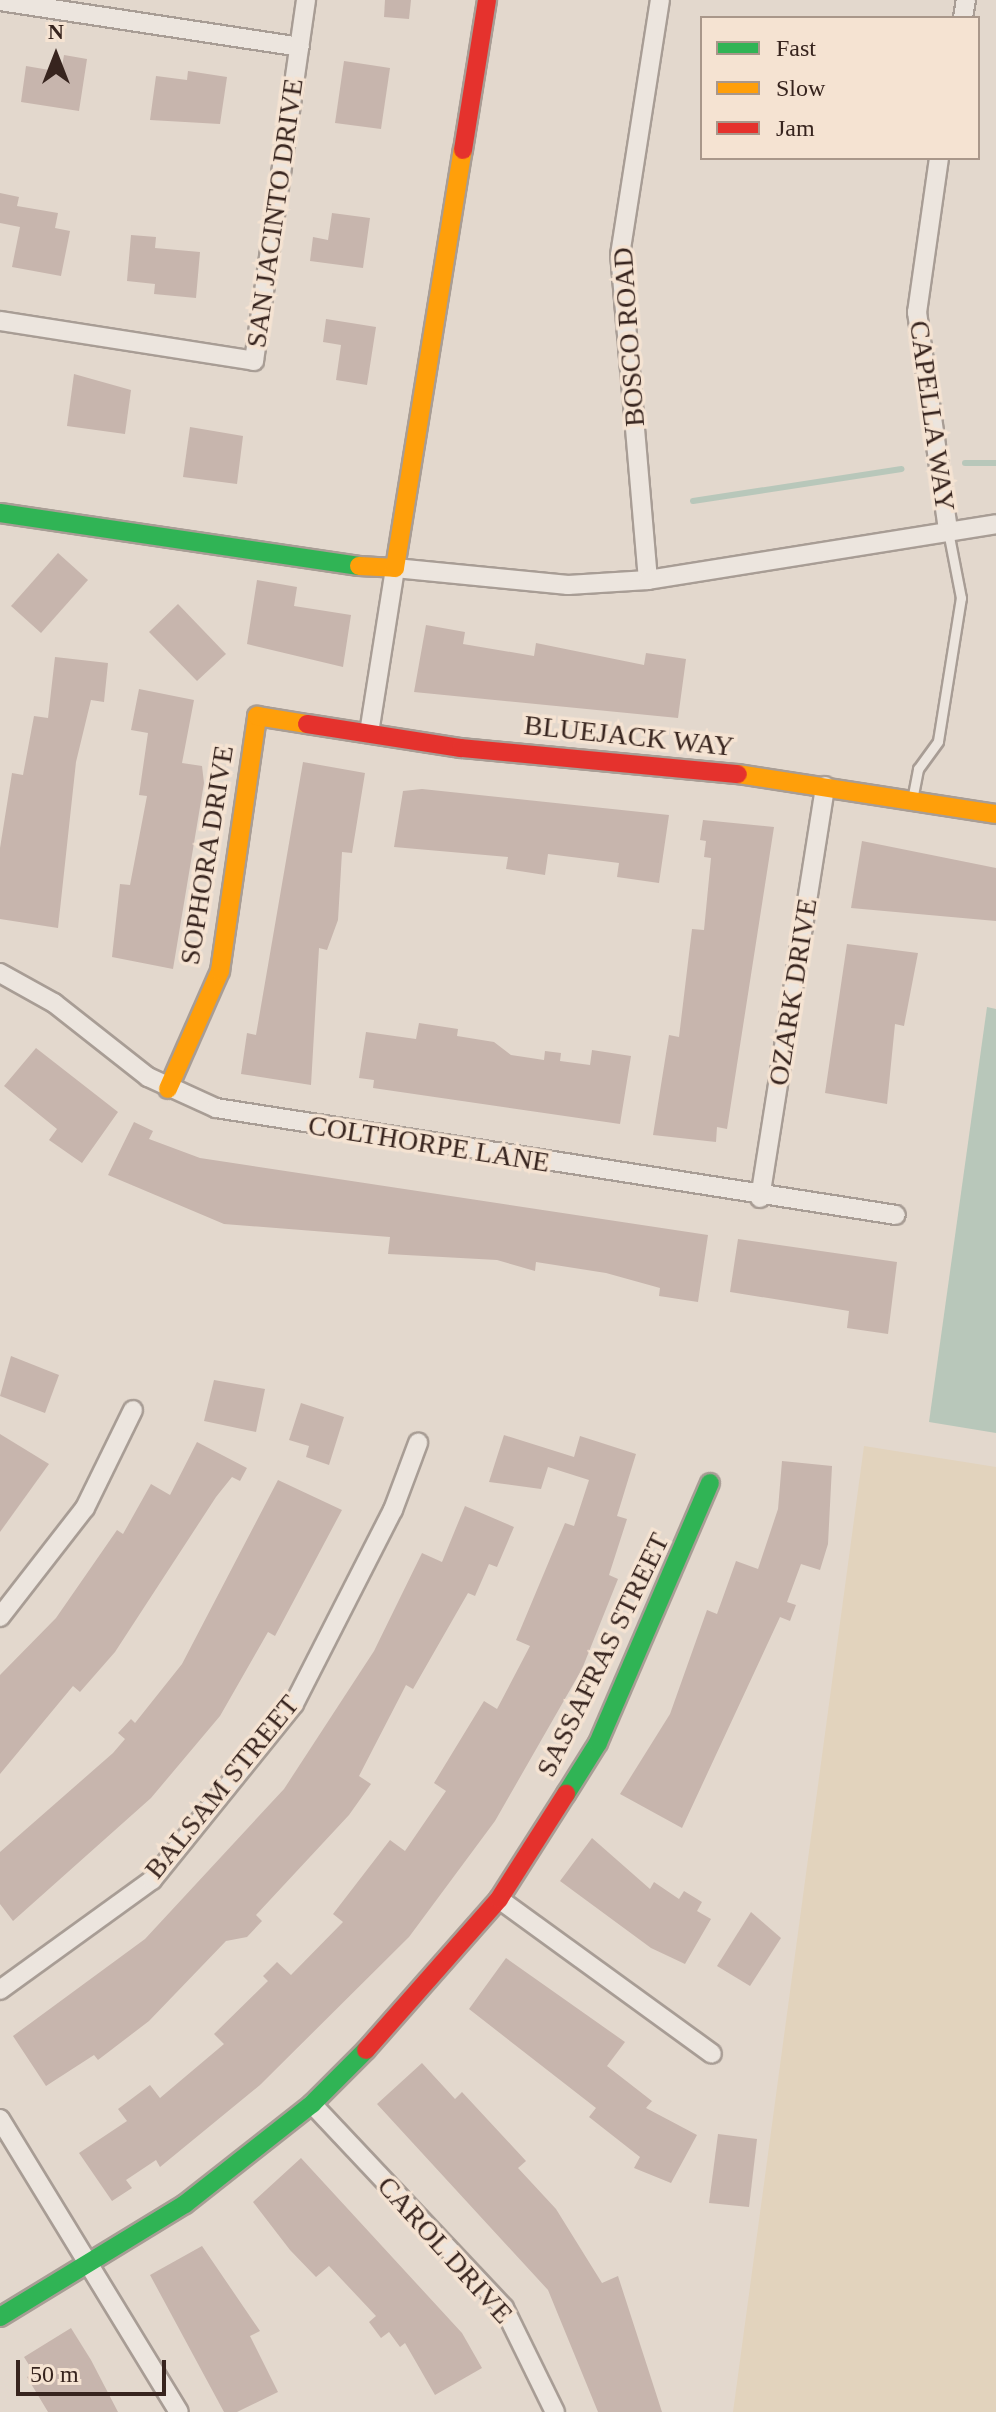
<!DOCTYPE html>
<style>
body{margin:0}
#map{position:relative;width:996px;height:2412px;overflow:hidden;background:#e3d8cd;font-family:Georgia,serif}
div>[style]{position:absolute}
.farmland>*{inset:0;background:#e2d3bd}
.water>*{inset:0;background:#b8c7ba}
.stream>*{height:6px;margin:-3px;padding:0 3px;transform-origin:3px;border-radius:3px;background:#b8c7ba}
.building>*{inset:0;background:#c7b5ad}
.roads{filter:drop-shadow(2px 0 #a89d95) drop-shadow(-2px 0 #a89d95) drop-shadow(0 2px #a89d95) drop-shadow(0 -2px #a89d95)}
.lane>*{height:9px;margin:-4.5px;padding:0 4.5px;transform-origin:4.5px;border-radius:4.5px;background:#ece5de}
.street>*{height:18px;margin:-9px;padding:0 9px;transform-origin:9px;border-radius:9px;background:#ece5de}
.fast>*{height:18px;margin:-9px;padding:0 9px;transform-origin:9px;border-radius:9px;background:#30b455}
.slow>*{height:18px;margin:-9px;padding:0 9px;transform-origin:9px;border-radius:9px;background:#ff9f0a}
.jam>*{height:18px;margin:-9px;padding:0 9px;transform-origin:9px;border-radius:9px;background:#e5322d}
span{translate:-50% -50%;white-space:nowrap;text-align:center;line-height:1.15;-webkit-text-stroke:7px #f5e3d2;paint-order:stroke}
.street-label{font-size:28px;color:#37241e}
.legend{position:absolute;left:700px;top:16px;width:280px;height:144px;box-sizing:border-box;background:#f5e3d2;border:2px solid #a9978a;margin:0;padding:10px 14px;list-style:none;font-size:24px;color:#37241e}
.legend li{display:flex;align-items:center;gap:16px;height:40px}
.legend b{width:40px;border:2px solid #a9978a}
.north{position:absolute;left:16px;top:16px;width:80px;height:80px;-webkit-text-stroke:6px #f5e3d2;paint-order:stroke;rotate:0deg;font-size:22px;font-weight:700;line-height:32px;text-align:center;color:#37241e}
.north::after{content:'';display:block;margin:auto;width:28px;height:36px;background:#37241e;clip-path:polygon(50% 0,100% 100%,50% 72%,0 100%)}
.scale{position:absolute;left:16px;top:2360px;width:150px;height:36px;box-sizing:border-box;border:4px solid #37241e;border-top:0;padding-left:10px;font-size:24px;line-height:28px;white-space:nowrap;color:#37241e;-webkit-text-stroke:6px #f5e3d2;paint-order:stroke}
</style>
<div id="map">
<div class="farmland">
<div style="clip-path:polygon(864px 1446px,996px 1467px,996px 2412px,733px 2412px)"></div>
</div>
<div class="water">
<div style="clip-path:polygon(987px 1007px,996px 1009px,996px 1433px,929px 1422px)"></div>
</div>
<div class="stream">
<div style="left:965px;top:463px;width:31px"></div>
<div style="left:693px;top:501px;width:211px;rotate:-8.7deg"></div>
</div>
<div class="building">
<div style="clip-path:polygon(385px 0,411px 0,409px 19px,384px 17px)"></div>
<div style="clip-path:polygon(64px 55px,87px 59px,79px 111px,21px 102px,26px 66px,61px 72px)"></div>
<div style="clip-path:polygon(344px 61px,390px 68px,381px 129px,335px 123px)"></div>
<div style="clip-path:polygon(188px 71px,227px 77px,220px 124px,150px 120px,156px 76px,187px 80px)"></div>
<div style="clip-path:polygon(0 193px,19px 197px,17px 206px,58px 213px,55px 228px,70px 231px,61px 276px,12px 267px,20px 227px,0 223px)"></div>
<div style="clip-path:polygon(332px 213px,370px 218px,363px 268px,310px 261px,313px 237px,328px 240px)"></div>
<div style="clip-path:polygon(131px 235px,156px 237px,155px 248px,200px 252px,196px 298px,154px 294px,155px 284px,127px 281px)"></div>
<div style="clip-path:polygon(326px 319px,376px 327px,367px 385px,336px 380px,341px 345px,323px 342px)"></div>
<div style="clip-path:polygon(74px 374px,131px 390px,125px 434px,67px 426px)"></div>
<div style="clip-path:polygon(190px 427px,243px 436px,237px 484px,183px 477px)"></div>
<div style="clip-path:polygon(58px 553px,88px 580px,41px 633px,11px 606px)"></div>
<div style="clip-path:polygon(257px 580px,297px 587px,294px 606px,351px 615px,343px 667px,247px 644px)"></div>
<div style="clip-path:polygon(178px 604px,226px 654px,197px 681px,149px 632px)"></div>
<div style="clip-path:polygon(426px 625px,465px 632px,463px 644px,534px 656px,536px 643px,644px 665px,646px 653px,686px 659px,678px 718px,414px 692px)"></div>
<div style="clip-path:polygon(55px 657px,108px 663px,104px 702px,91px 700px,76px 762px,58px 928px,0 919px,0 848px,12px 773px,23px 775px,34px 716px,48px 718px)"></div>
<div style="clip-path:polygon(139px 689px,194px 700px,182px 763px,202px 766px,204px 783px,173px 969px,112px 957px,120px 884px,130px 885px,147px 796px,139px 795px,148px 733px,131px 730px)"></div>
<div style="clip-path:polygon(303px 762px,365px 773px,352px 853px,342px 852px,338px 920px,327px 950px,319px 948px,311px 1085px,241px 1074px,247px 1033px,256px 1035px)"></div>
<div style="clip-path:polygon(422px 789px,669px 815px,659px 883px,617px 877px,619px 863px,548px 854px,545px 875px,506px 869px,508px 857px,394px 847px,403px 791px)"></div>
<div style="clip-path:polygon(703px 820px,774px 827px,727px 1129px,717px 1127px,716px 1142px,653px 1135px,669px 1035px,679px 1037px,692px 929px,704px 930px,711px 858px,704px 857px,706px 841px,700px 840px)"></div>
<div style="clip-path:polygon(862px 841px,996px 868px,996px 921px,851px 908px)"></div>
<div style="clip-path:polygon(847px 944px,918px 953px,904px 1026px,895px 1024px,887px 1104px,825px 1093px)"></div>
<div style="clip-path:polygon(419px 1023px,458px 1029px,457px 1036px,494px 1042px,511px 1055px,544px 1060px,545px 1051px,561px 1053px,560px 1061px,590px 1065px,592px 1050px,631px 1056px,620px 1124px,373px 1088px,374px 1080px,359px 1078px,366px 1032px,416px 1039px)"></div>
<div style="clip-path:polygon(36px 1048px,118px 1112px,82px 1163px,49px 1140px,57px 1129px,4px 1086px)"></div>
<div style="clip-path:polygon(134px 1122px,153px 1131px,149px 1139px,200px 1158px,708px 1235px,698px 1302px,659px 1296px,660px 1288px,606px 1273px,536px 1262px,535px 1271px,497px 1260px,388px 1254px,390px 1237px,224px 1224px,108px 1175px)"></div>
<div style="clip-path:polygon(738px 1239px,897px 1262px,888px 1334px,847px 1328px,849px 1311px,730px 1292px)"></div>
<div style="clip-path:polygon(11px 1356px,59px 1375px,45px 1413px,0 1396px)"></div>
<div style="clip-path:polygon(214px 1380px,265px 1389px,256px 1432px,204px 1421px)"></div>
<div style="clip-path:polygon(301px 1403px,344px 1417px,329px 1465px,306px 1457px,309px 1446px,289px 1440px)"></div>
<div style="clip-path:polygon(0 1434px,49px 1464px,0 1532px)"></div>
<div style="clip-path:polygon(504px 1435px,574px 1457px,580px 1436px,636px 1454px,617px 1516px,627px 1519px,609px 1575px,618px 1579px,582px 1669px,495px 1821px,409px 1937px,260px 2085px,160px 2167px,156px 2160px,126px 2180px,132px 2188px,112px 2201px,79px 2153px,127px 2121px,118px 2109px,150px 2085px,160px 2098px,224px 2044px,214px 2034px,268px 1981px,263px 1976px,277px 1962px,291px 1975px,343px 1922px,333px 1914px,390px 1840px,405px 1851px,446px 1791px,434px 1783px,484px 1701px,497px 1709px,530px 1646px,516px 1640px,565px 1523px,574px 1526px,589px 1480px,548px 1467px,541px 1489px,489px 1482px)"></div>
<div style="clip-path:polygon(197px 1442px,247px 1468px,240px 1481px,232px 1477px,216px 1497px,115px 1652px,80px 1692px,73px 1686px,0 1774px,0 1675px,56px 1618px,117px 1530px,123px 1534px,151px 1484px,170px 1495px)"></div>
<div style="clip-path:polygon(782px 1461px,832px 1466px,828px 1544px,820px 1570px,801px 1564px,787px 1602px,796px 1605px,790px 1621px,780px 1617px,682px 1828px,620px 1794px,670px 1714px,707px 1610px,717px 1614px,736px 1561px,758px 1569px,778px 1509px)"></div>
<div style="clip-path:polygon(278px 1480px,342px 1510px,275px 1636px,268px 1632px,220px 1716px,151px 1798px,13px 1921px,0 1904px,0 1852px,113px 1753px,125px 1739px,118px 1733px,131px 1719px,135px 1723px,182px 1664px)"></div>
<div style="clip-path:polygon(465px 1506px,514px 1527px,497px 1567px,489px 1564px,475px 1596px,468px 1593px,413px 1689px,406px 1685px,359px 1776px,371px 1784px,349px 1815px,256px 1915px,262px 1921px,247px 1937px,226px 1941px,149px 2021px,98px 2060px,94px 2055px,46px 2086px,13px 2036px,145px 1939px,284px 1789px,374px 1651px,422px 1553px,442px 1562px)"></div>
<div style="clip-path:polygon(592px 1838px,650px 1889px,654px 1882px,679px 1899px,684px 1891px,702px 1902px,697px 1911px,711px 1919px,685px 1964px,651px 1948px,560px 1881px)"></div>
<div style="clip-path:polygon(751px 1912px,781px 1938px,750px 1986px,717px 1966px)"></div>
<div style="clip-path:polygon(506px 1958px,625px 2042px,607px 2066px,652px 2101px,646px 2108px,697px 2135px,671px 2183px,634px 2168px,640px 2157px,589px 2117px,596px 2108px,469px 2009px)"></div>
<div style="clip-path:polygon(422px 2063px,455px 2099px,462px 2092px,526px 2161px,518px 2168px,556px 2209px,602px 2283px,618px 2276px,662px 2412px,598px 2412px,548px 2290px,377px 2104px)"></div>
<div style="clip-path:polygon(718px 2134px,757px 2139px,749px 2207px,709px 2203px)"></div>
<div style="clip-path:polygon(301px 2158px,462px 2333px,482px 2368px,435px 2395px,405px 2343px,400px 2347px,389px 2332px,381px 2338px,369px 2322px,376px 2316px,329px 2266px,316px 2277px,290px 2250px,253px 2202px)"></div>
<div style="clip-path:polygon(202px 2246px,260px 2331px,250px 2336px,278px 2392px,237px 2412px,224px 2412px,150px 2275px)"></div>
<div style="clip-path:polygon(71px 2328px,91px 2360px,118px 2412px,48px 2412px,27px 2377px,34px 2373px,24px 2357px)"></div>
</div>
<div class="roads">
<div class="lane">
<div style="left:912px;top:800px;width:32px;rotate:-79deg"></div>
<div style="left:918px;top:769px;width:34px;rotate:-54deg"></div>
<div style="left:938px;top:741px;width:145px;rotate:-80.9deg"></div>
<div style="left:961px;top:598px;width:68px;rotate:-101deg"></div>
</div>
<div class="street">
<div style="left:0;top:1px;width:303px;rotate:8.7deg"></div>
<div style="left:963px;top:18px;width:18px;rotate:-81deg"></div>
<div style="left:939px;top:158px;width:156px;rotate:98.1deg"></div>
<div style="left:917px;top:312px;width:221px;rotate:81.9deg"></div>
<div style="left:0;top:321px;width:257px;rotate:8.9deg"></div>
<div style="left:254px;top:361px;width:365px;rotate:-81.8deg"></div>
<div style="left:648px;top:580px;width:326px;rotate:-94.9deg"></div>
<div style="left:620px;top:255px;width:258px;rotate:-81.1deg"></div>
<div style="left:369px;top:733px;width:167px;rotate:-81deg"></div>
<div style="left:395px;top:568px;width:174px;rotate:5.6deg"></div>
<div style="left:568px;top:585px;width:80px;rotate:-3.6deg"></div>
<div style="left:648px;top:580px;width:352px;rotate:-9.1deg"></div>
<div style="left:0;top:973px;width:62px;rotate:29.1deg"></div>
<div style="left:54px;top:1003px;width:120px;rotate:38.2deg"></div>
<div style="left:148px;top:1077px;width:75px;rotate:24.5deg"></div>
<div style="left:216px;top:1108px;width:688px;rotate:8.94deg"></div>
<div style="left:760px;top:1198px;width:417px;rotate:-81deg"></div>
<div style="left:0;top:1617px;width:138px;rotate:-52.1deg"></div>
<div style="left:85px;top:1508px;width:109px;rotate:-63.9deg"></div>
<div style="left:499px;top:1899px;width:263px;rotate:36deg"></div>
<div style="left:0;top:1990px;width:188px;rotate:-35.9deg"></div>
<div style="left:152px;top:1880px;width:226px;rotate:-51.1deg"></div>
<div style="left:294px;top:1704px;width:218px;rotate:-63deg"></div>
<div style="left:393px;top:1510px;width:72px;rotate:-69.5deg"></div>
<div style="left:312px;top:2104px;width:280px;rotate:46.7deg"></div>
<div style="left:504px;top:2308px;width:116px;rotate:63.9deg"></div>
<div style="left:0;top:2119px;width:343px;rotate:58.6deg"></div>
</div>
<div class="fast">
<div style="left:0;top:513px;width:363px;rotate:8.4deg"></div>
<div style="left:566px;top:1794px;width:60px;rotate:-57.9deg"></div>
<div style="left:598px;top:1743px;width:283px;rotate:-66.7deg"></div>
<div style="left:0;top:2317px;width:217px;rotate:-31.4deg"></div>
<div style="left:185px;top:2204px;width:162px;rotate:-38.2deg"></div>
<div style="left:312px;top:2104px;width:76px;rotate:-45deg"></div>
</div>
<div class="slow">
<div style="left:359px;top:566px;width:36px;rotate:3deg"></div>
<div style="left:395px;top:568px;width:423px;rotate:-80.8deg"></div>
<div style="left:738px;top:774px;width:261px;rotate:8.8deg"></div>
<div style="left:168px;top:1089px;width:129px;rotate:-66.2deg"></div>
<div style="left:220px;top:971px;width:258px;rotate:-81.7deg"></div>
<div style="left:257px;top:716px;width:51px;rotate:9.1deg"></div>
</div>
<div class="jam">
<div style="left:463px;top:150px;width:152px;rotate:-80.9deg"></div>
<div style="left:307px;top:724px;width:156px;rotate:8.9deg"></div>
<div style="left:461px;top:748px;width:278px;rotate:5.4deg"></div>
<div style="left:366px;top:2050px;width:201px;rotate:-48.6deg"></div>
<div style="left:499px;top:1899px;width:125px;rotate:-57.5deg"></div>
</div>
</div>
<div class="street-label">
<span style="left:275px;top:213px;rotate:-82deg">SAN JACINTO DRIVE</span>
<span style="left:629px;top:337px;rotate:-94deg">BOSCO ROAD</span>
<span style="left:932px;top:416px;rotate:82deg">CAPELLA WAY</span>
<span style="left:629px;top:736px;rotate:6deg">BLUEJACK WAY</span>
<span style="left:207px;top:855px;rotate:-81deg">SOPHORA DRIVE</span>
<span style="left:793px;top:992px;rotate:-81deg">OZARK DRIVE</span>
<span style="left:429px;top:1144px;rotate:9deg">COLTHORPE LANE</span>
<span style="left:603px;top:1655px;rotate:-64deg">SASSAFRAS STREET</span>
<span style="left:222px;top:1787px;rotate:-51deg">BALSAM STREET</span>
<span style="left:445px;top:2250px;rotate:48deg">CAROL DRIVE</span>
</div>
<ul class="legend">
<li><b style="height:10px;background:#30b455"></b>Fast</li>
<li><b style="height:10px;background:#ff9f0a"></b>Slow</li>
<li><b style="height:10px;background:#e5322d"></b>Jam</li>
</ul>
<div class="north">N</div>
<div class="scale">50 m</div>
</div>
